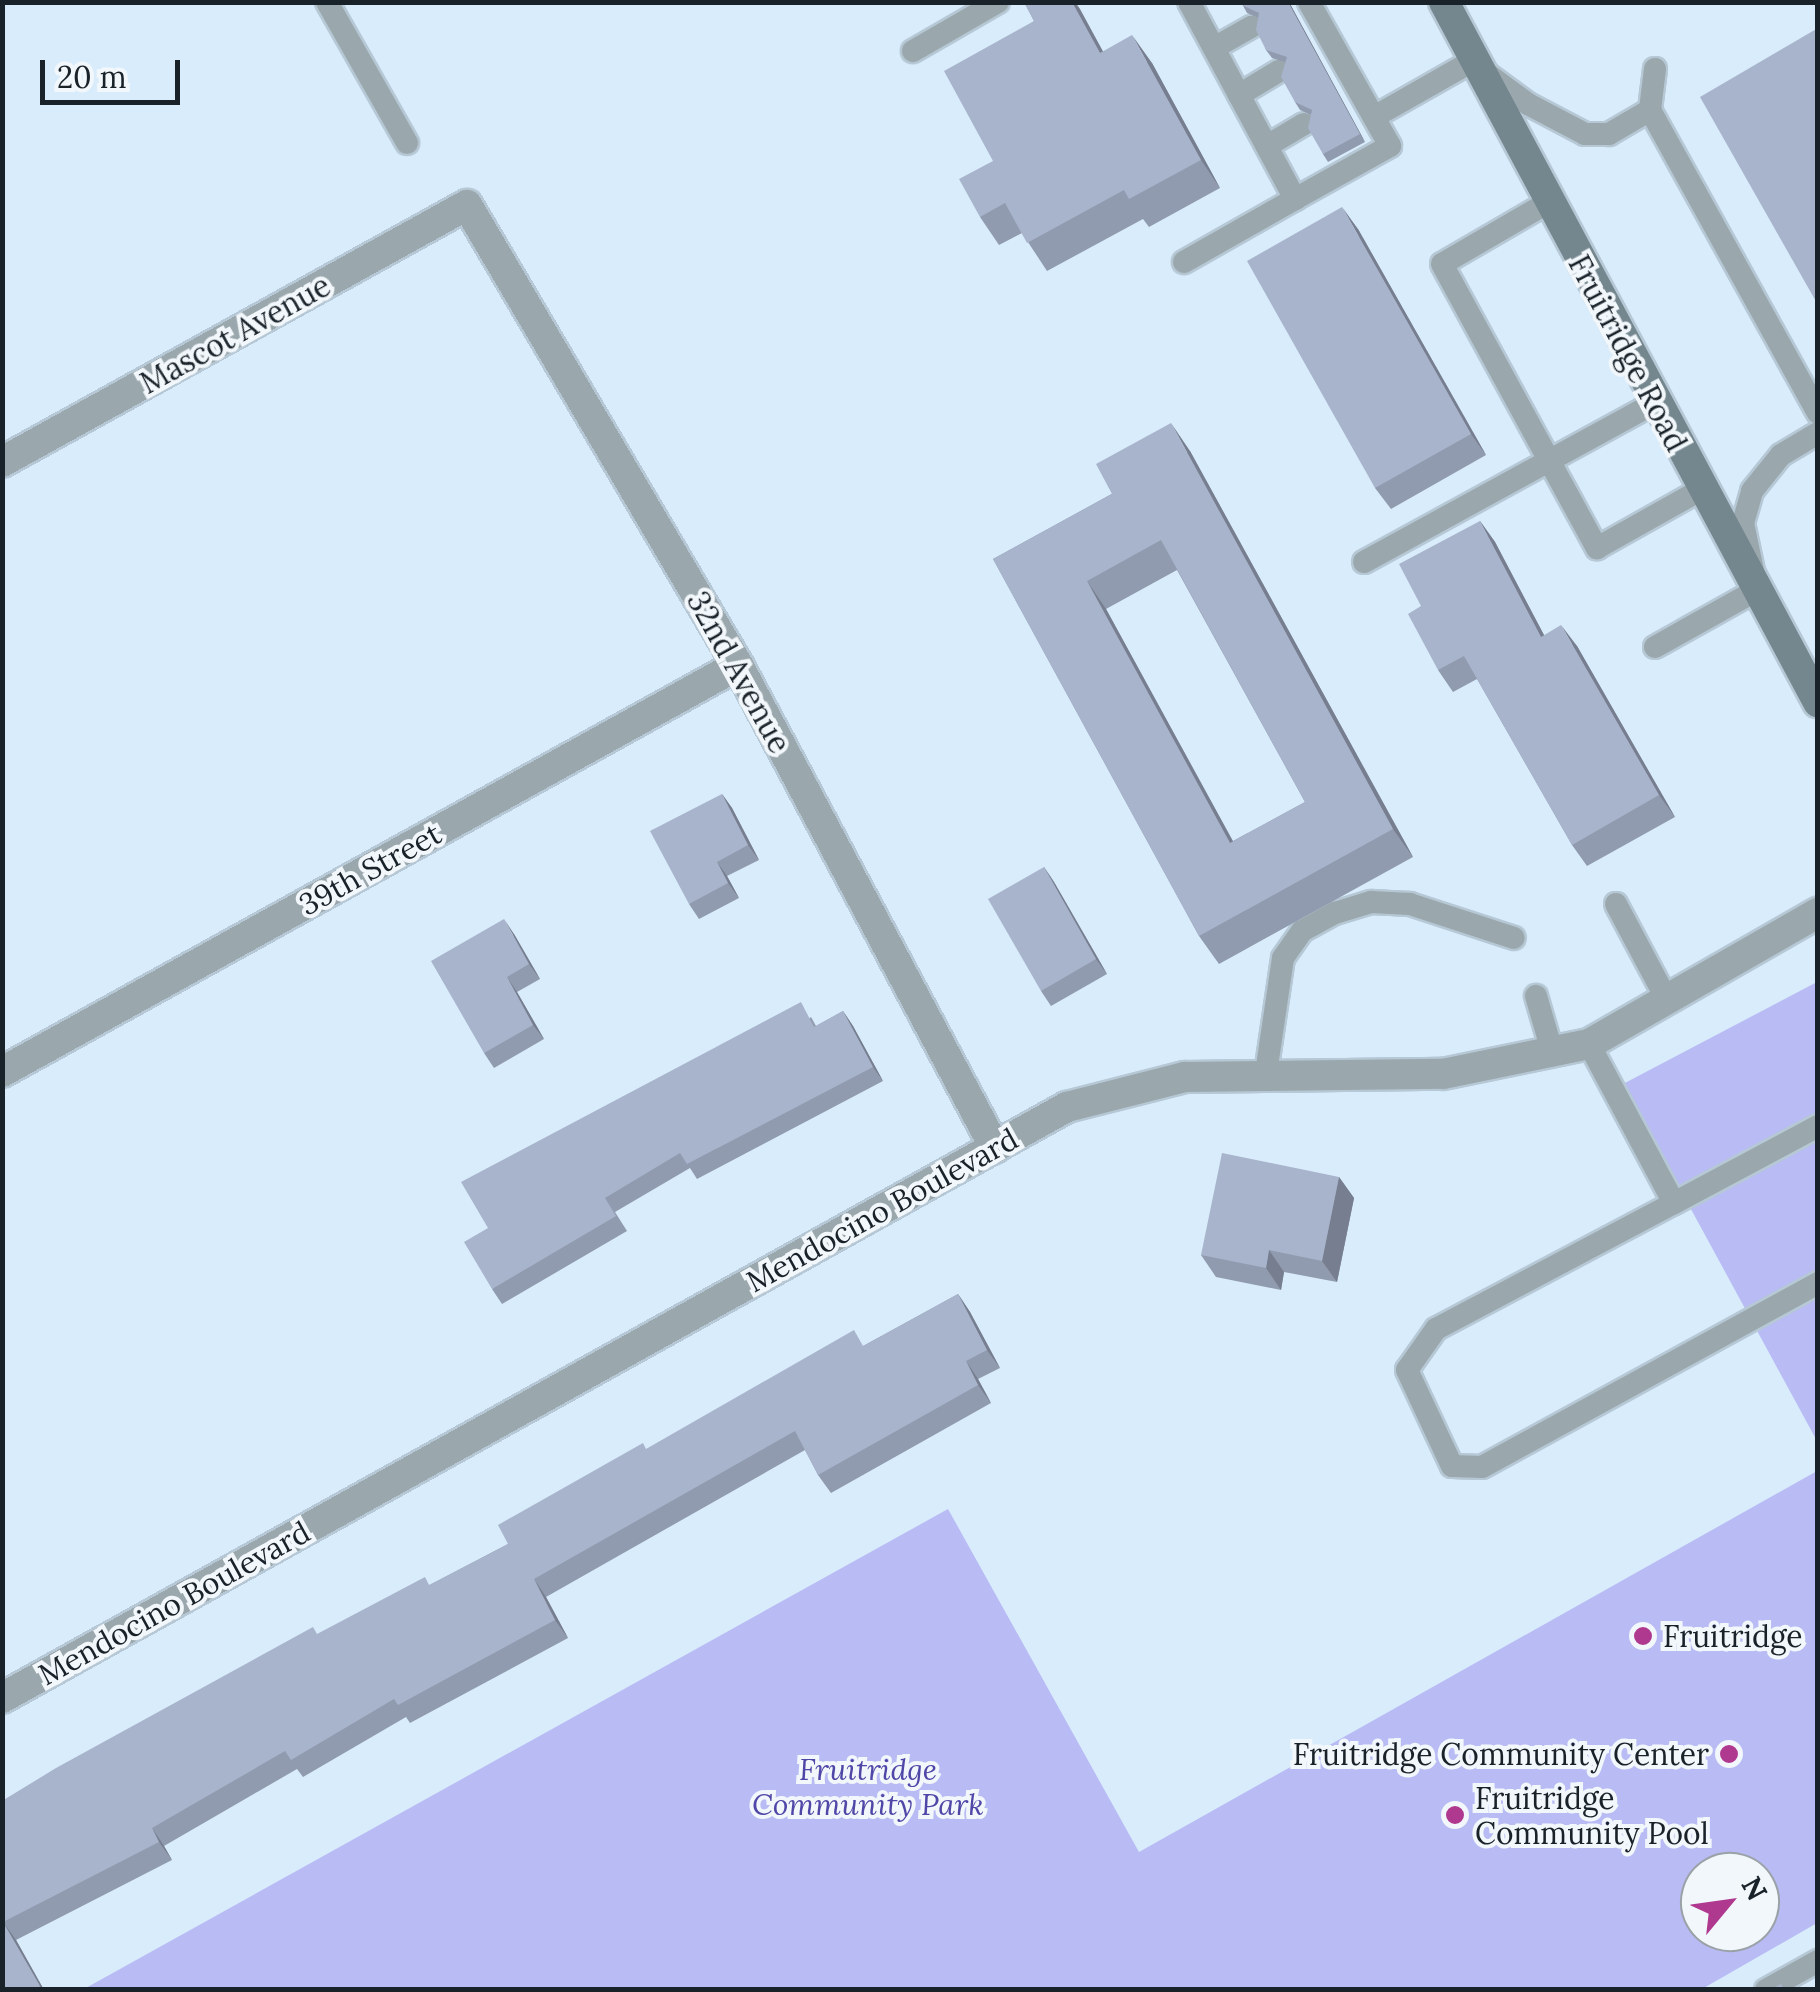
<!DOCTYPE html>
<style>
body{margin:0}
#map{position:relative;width:1820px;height:1992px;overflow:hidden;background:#d9ecfb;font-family:Lora,serif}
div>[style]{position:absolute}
.green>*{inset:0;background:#b8bbf4}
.roads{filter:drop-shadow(2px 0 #b6c8d5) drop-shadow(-2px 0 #b6c8d5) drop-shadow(0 2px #b6c8d5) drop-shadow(0 -2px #b6c8d5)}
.lane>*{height:22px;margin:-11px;padding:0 11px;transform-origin:11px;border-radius:11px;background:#9aa7ac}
.street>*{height:30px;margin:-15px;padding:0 15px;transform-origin:15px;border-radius:15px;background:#9aa7ac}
.secondary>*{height:30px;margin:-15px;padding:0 15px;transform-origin:15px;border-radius:15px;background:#74868e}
.wall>*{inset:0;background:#909baf}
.shaded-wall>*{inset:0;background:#767e8f}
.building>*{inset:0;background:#a8b4cc}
.dots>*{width:28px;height:28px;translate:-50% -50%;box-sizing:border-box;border:5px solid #f2f7fb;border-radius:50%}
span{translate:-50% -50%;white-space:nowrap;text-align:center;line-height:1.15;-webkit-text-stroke:8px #f2f7fb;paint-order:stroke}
.street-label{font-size:30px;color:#192229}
.poi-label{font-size:30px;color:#192229}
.left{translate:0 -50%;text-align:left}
.right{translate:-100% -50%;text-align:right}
.park-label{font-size:30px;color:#4f47a7;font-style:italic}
.frame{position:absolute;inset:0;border:5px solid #192229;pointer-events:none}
.north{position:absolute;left:1680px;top:1852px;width:100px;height:100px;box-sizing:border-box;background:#f2f7fb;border:2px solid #9ba2a7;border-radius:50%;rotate:61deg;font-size:28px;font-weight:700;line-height:40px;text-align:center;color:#192229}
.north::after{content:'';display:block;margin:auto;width:35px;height:45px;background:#b03990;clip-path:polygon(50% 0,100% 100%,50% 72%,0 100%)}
.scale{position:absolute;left:40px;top:60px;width:140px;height:45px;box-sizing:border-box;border:5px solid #192229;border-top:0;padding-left:12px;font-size:30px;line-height:35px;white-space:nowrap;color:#192229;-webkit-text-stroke:8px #f2f7fb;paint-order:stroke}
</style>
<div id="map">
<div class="green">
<div style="clip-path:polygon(1817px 982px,1817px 1441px,1623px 1084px)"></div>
<div style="clip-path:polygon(evenodd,1817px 1471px,1817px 1923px,1702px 1989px,84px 1989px,948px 1509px,1139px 1852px,1817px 1471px,1700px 1872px,1760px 1872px,1760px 1932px,1700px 1932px,1700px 1872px)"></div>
</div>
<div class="roads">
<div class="lane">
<div style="left:327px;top:2px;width:162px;rotate:60.4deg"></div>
<div style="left:1189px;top:2px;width:224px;rotate:61.7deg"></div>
<div style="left:1295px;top:199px;width:109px;rotate:-29.2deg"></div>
<div style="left:1390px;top:146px;width:165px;rotate:-119.4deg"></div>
<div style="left:1214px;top:48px;width:43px;rotate:-29.6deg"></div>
<div style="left:913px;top:51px;width:98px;rotate:-30deg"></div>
<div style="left:1655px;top:69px;width:41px;rotate:97deg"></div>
<div style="left:1650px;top:110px;width:346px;rotate:61deg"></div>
<div style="left:1239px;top:95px;width:47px;rotate:-31deg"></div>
<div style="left:1374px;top:117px;width:112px;rotate:-29.6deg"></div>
<div style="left:1471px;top:62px;width:71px;rotate:36.4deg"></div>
<div style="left:1528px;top:104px;width:64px;rotate:27.8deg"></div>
<div style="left:1585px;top:134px;width:24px"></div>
<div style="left:1609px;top:134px;width:48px;rotate:-30.3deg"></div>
<div style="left:1267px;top:146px;width:43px;rotate:-30.7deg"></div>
<div style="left:1547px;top:203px;width:121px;rotate:149.8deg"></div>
<div style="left:1442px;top:264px;width:324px;rotate:61.4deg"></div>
<div style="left:1597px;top:548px;width:120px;rotate:-29.3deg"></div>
<div style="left:1184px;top:262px;width:128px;rotate:-29.6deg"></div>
<div style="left:1364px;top:562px;width:332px;rotate:-28.7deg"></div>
<div style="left:1655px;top:647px;width:117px;rotate:-29.2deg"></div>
<div style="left:1757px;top:590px;width:68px;rotate:-101.8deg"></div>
<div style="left:1743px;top:523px;width:33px;rotate:-74deg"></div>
<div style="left:1752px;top:491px;width:46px;rotate:-51.1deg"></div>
<div style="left:1781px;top:455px;width:43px;rotate:-30.7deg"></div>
<div style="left:1616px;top:904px;width:104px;rotate:62deg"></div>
<div style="left:1536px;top:996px;width:57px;rotate:73.8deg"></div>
<div style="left:1589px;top:1044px;width:180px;rotate:61.9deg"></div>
<div style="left:1674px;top:1203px;width:163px;rotate:-28.1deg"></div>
<div style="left:1266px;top:1073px;width:116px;rotate:-81.6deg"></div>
<div style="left:1283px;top:958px;width:33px;rotate:-55deg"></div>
<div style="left:1302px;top:931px;width:38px;rotate:-29deg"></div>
<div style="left:1335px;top:913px;width:38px;rotate:-17deg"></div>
<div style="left:1371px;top:902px;width:39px;rotate:3deg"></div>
<div style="left:1410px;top:904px;width:109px;rotate:18.1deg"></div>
<div style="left:1674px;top:1203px;width:269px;rotate:152.1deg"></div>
<div style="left:1436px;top:1329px;width:50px;rotate:125.3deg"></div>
<div style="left:1407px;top:1370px;width:106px;rotate:64.9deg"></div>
<div style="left:1452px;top:1466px;width:30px;rotate:2deg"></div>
<div style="left:1482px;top:1467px;width:383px;rotate:-28.7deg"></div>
<div style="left:1766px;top:1990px;width:60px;rotate:-29.1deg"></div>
</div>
<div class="street">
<div style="left:2px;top:462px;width:531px;rotate:-28.93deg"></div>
<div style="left:467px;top:205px;width:534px;rotate:59.5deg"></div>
<div style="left:738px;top:665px;width:547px;rotate:61.98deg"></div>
<div style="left:2px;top:1072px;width:841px;rotate:-28.94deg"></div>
<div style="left:2px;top:1698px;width:1218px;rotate:-29.03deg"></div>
<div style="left:1067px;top:1107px;width:122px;rotate:-14.3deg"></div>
<div style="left:1185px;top:1077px;width:258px;rotate:-0.7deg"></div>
<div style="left:1443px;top:1074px;width:149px;rotate:-11.6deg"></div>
<div style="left:1589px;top:1044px;width:264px;rotate:-29.8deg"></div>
</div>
<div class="secondary">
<div style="left:1444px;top:2px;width:794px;rotate:61.89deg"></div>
</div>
</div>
<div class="wall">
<div style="clip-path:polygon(1024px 2px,1075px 2px,1103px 52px,1152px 63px,1220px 188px,1149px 227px,1143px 219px,1047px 271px,1022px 233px,999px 245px,980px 217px,993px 161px,1034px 21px)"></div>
<div style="clip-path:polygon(1241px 2px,1289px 2px,1365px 142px,1328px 162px,1323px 154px,1311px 115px,1300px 110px,1295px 102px,1285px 62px,1272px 58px,1266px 50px,1258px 18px,1247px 13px)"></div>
<div style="clip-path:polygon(1358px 229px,1486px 455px,1391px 509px,1375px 488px)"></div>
<div style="clip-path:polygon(evenodd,1190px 451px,1413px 857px,1219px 964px,1199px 936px,993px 559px,1190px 451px,1177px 570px,1305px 802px,1233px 841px,1106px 609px,1177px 570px)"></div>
<div style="clip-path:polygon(1480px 521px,1495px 542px,1544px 635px,1577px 646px,1675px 817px,1587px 866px,1572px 845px,1477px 679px,1453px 692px,1438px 670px)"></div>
<div style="clip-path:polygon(722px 794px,732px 808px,759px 860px,727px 876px,739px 898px,699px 919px,689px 904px)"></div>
<div style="clip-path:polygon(1044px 867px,1054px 882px,1107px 974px,1051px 1006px,1041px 991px)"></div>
<div style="clip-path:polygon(514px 934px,540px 979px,517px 992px,544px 1039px,494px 1068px,484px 1053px)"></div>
<div style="clip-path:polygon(843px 1011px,853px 1026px,883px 1081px,697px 1179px,690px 1168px,615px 1212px,627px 1231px,502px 1304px,492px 1289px,811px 1017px,816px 1026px)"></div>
<div style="clip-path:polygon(1339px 1177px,1354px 1198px,1337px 1282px,1284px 1272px,1281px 1290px,1216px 1277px,1201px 1255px)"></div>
<div style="clip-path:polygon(958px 1294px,970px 1312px,1000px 1368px,978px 1379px,991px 1403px,831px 1493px,818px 1475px,805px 1450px,546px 1597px,568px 1638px,410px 1723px,406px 1717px,303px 1777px,297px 1769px,164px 1846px,172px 1860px,16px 1940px,44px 1990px,2px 1990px,2px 1801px,318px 1634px,430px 1585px,508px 1544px,647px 1449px,865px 1345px)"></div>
</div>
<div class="shaded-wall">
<div style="clip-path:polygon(1072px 2px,1075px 2px,1080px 9px,1119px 81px,1100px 53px)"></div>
<div style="clip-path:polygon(1288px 2px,1289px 2px,1365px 142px,1360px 134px)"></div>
<div style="clip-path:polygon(1132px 35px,1152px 63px,1220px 188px,1201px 160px)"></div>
<div style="clip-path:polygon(1342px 207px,1358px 229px,1486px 455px,1471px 434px)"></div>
<div style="clip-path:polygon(1171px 423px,1190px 451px,1413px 857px,1393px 829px)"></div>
<div style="clip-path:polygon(1480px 521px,1495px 542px,1556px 658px,1541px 637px)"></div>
<div style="clip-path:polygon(1087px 581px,1106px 609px,1249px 871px,1230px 843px)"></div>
<div style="clip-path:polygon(1561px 625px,1577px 646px,1675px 817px,1659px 795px)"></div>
<div style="clip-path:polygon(722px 794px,732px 808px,759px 860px,748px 845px)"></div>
<div style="clip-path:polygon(717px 862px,727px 876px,739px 898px,728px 883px)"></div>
<div style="clip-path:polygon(1044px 867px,1054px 882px,1107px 974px,1096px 959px)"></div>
<div style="clip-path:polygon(504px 919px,514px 934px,540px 979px,529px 964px)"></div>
<div style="clip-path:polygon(507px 977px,517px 992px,544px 1039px,533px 1025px)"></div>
<div style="clip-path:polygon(843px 1011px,853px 1026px,883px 1081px,873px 1067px)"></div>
<div style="clip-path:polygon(1339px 1177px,1354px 1198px,1337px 1282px,1322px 1261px)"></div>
<div style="clip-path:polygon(1269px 1250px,1284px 1272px,1281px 1290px,1266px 1268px)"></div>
<div style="clip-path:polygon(958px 1294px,970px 1312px,1000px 1368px,987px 1350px)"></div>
<div style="clip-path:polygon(966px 1361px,978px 1379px,991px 1403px,978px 1385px)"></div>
<div style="clip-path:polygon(534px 1579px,546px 1597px,568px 1638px,555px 1620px)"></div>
<div style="clip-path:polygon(152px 1828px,164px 1846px,172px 1860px,159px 1842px)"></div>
<div style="clip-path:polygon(3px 1922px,16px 1940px,44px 1990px,40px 1986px)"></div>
</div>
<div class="building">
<div style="clip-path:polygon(1024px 2px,1072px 2px,1100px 53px,1132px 35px,1201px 160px,1129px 199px,1124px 190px,1027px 243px,1005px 203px,980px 217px,959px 179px,993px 161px,944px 71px,1034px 21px)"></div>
<div style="clip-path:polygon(1241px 2px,1288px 2px,1360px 134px,1323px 154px,1308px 128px,1312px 110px,1295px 102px,1281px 77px,1287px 57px,1266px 50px,1256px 30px,1259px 13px,1242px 5px)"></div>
<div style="clip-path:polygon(1818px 28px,1818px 305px,1700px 97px)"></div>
<div style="clip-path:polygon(1342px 207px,1471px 434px,1375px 488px,1247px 261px)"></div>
<div style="clip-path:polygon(evenodd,1171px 423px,1393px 829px,1199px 936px,993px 559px,1112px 494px,1096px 464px,1171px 423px,1161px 540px,1305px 802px,1230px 843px,1087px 581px,1161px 540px)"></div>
<div style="clip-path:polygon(1480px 521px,1541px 637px,1561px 625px,1659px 795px,1572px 845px,1464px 656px,1438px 670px,1408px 614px,1421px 606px,1399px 564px)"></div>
<div style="clip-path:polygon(722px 794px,748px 845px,717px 862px,728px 883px,689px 904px,650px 831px)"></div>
<div style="clip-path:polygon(1044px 867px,1096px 959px,1041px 991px,988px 899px)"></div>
<div style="clip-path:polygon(504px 919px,529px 964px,507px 977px,533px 1025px,484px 1053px,431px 961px)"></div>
<div style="clip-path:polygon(801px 1002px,814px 1027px,843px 1011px,873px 1067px,687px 1164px,680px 1153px,605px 1198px,616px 1216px,492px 1289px,464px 1242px,488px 1228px,461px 1182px)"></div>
<div style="clip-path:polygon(1222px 1153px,1339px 1177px,1322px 1261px,1269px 1250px,1266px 1268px,1201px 1255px)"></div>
<div style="clip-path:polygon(958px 1294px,987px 1350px,966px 1361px,978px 1385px,818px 1475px,795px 1431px,534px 1579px,555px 1620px,398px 1705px,394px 1699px,291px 1760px,285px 1751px,152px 1828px,159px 1842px,3px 1922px,40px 1986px,35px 1990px,2px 1990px,2px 1801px,56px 1768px,313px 1627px,317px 1634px,425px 1577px,429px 1585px,508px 1544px,498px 1525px,643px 1443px,646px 1449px,854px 1330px,863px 1346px)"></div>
<div style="clip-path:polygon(1781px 1984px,1784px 1990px,1770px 1990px)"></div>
</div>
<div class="dots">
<div style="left:1643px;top:1636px;background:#b03990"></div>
<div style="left:1729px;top:1754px;background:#b03990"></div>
<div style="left:1455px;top:1815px;background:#b03990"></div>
</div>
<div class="street-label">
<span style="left:235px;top:334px;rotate:-29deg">Mascot Avenue</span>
<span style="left:1628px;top:353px;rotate:62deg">Fruitridge Road</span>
<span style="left:739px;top:672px;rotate:61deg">32nd Avenue</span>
<span style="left:370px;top:869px;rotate:-29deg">39th Street</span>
<span style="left:882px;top:1210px;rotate:-29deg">Mendocino Boulevard</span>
<span style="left:174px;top:1603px;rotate:-29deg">Mendocino Boulevard</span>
</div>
<div class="poi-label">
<span class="left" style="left:1663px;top:1636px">Fruitridge</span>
<span class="right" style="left:1709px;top:1754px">Fruitridge Community Center</span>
<span class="left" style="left:1475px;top:1815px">Fruitridge<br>Community Pool</span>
</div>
<div class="park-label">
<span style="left:868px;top:1786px">Fruitridge<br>Community Park</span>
</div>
<div class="frame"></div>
<div class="north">N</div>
<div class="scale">20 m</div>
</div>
